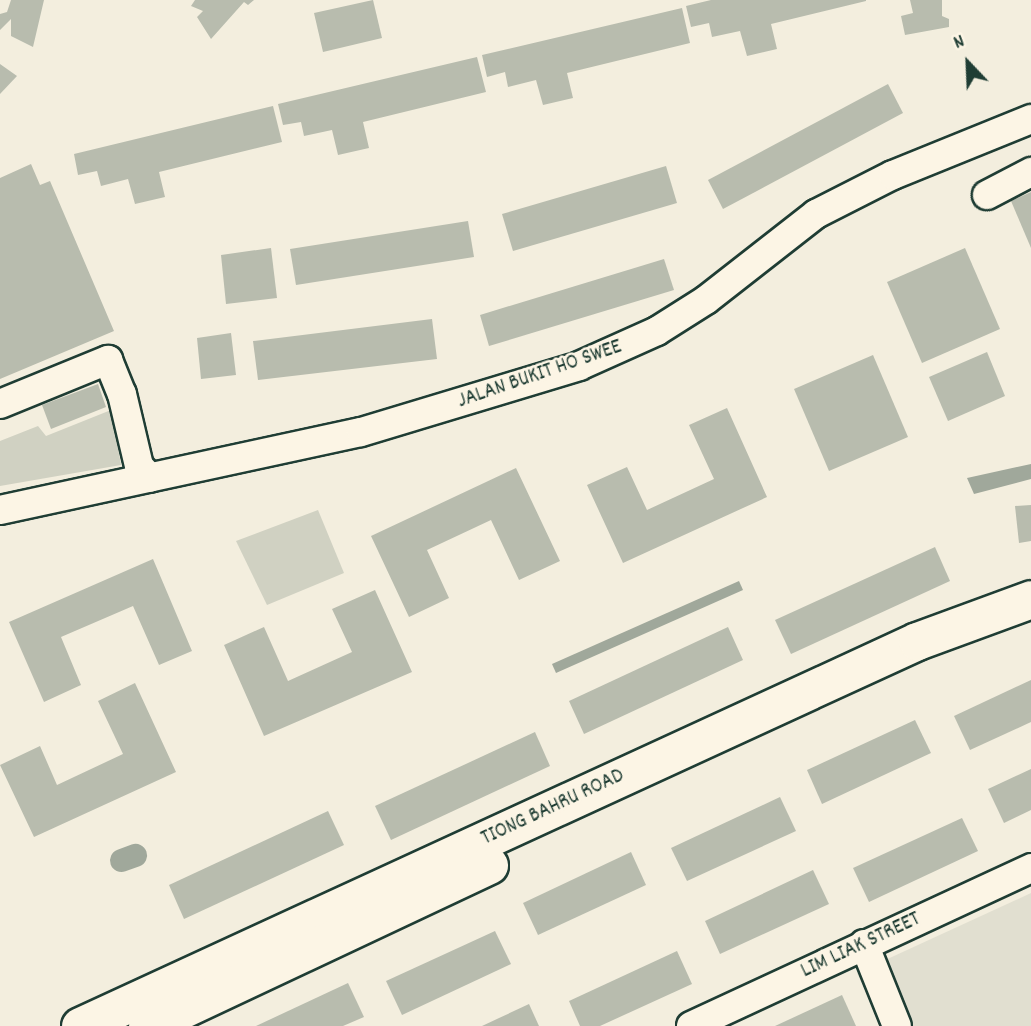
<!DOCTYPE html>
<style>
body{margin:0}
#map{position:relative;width:1031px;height:1026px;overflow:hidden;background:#f3eede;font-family:Dekko,sans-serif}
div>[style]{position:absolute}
.built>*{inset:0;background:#e1dfd0}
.green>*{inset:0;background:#d0d1c2}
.water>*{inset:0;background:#a0a89b}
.canal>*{height:23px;margin:-11.5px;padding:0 11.5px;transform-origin:11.5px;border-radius:11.5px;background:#a0a89b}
.building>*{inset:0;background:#b8bcae}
.roads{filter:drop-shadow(2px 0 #1f3d34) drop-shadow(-2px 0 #1f3d34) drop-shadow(0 2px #1f3d34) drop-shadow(0 -2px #1f3d34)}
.minor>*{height:28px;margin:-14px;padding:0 14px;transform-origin:14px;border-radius:14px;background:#fcf5e5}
.major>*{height:37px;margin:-18.5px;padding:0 18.5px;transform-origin:18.5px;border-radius:18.5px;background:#fcf5e5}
span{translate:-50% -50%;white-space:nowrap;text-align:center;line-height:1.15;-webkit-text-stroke:5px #fcf5e5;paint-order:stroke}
.street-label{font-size:21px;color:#1f3d34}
.north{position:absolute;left:933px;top:28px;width:70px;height:70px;-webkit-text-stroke:5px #fcf5e5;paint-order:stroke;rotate:337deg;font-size:19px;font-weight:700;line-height:28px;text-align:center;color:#1f3d34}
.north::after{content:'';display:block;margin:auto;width:24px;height:32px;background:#1f3d34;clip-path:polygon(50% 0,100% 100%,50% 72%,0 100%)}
</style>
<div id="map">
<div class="built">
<div style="clip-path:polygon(1031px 893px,1031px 1026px,882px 1026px,857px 973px)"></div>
</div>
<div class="green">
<div style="clip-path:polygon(111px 410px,121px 465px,0 486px,0 441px,38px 426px,46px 436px)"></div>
<div style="clip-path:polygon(318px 510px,344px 573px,267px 605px,236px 541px)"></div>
</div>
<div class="water">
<div style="clip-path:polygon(1031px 464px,1031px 479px,974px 494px,967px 478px)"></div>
<div style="clip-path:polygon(739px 581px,743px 590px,556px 673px,552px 664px)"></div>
</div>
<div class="canal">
<div style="left:121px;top:860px;width:15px;rotate:-20deg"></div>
</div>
<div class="building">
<div style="clip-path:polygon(11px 0,44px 0,33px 47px,11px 36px,11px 19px,0 30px,0 14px,7px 12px)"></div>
<div style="clip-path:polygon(195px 0,254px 0,248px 5px,244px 2px,211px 39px,197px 17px,203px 11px,191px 6px)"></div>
<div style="clip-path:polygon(373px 0,382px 38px,323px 52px,314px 13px)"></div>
<div style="clip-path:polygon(711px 0,866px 0,866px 1px,771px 24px,777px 49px,747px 56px,740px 31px,712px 37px,709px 23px,691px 27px,686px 6px)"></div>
<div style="clip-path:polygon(910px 0,942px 0,942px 16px,949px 19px,949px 27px,905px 35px,901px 16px,913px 13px)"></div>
<div style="clip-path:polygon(682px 8px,690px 43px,567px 73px,573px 98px,543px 105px,536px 80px,508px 87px,505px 72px,487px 77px,482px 55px)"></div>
<div style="clip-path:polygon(477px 57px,486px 92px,363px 122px,369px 148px,338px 155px,332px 130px,304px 136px,301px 122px,283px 125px,278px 104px)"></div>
<div style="clip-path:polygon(0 64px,17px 76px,0 94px)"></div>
<div style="clip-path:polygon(888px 84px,903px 113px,723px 209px,708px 180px)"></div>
<div style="clip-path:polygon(273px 106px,282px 142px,159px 172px,165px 197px,135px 204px,128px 179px,101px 186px,97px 171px,78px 175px,74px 154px)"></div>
<div style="clip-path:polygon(31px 164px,40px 185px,50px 181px,114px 331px,0 379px,0 178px)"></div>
<div style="clip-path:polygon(666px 166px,677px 203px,513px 251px,502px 214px)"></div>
<div style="clip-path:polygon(1031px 192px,1031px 248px,1011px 201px)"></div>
<div style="clip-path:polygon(468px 221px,474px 257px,296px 285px,290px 249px)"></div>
<div style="clip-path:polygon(271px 248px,277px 298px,226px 304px,221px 255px)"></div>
<div style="clip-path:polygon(965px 248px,1000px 329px,922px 363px,887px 282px)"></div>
<div style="clip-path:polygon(664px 259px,674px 290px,489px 346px,480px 315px)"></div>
<div style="clip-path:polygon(432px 319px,437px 359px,258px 380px,253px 341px)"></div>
<div style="clip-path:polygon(231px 333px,236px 375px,201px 379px,197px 338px)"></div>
<div style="clip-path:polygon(987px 352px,1005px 396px,948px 421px,929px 377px)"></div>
<div style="clip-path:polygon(873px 355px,908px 437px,829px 471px,794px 389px)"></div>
<div style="clip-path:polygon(98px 384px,106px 407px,51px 429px,42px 405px)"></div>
<div style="clip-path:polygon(727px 408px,767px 497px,623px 563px,587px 485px,627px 467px,647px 510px,714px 479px,689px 425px)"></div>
<div style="clip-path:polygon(516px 468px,560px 561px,519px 580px,491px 520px,427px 550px,449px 598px,409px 617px,371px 536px)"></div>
<div style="clip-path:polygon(1031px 505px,1031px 541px,1019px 543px,1015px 506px)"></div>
<div style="clip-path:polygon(935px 547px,950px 581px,791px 654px,775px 620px)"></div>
<div style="clip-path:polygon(153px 559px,192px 651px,159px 665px,133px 606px,61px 637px,81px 685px,44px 702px,9px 622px)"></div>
<div style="clip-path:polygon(375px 590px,412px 672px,264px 736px,224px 645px,264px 627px,288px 681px,352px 652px,332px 609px)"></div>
<div style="clip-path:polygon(728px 627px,743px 660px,584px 734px,569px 701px)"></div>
<div style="clip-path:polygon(1031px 680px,1031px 722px,970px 750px,954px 716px)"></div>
<div style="clip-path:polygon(135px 683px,176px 772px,34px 837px,0 765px,40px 746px,57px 785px,123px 754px,98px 701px)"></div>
<div style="clip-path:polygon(915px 720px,931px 753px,822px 804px,807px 770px)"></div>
<div style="clip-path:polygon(535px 732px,550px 766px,391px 840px,375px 806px)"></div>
<div style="clip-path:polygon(1031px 769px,1031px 810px,1004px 823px,988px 789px)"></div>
<div style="clip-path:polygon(780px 797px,796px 831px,687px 881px,671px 848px)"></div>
<div style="clip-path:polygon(328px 811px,344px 845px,184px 919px,169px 885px)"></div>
<div style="clip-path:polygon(962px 818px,978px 851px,869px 902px,853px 868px)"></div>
<div style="clip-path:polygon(631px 852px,646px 885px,538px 935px,523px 903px)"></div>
<div style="clip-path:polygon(813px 870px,829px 904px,720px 954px,705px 921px)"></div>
<div style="clip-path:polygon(495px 931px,511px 964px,402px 1015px,386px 981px)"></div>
<div style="clip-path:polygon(677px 951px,692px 984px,600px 1026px,580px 1026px,569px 1001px)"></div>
<div style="clip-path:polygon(348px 983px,364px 1017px,343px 1026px,256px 1026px)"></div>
<div style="clip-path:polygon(842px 995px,856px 1026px,775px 1026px)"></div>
<div style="clip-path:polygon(529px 1004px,539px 1026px,482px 1026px)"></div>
</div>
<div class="roads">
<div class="minor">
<div style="left:987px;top:195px;width:50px;rotate:-27.6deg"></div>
<div style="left:0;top:404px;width:117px;rotate:-22.2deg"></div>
<div style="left:108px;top:360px;width:37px;rotate:68deg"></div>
<div style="left:122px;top:394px;width:74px;rotate:76.7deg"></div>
<div style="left:139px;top:466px;width:16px;rotate:47deg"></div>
<div style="left:0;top:510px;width:369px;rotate:-12.2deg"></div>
<div style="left:361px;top:432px;width:228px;rotate:-16.8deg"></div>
<div style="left:579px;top:366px;width:85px;rotate:-24.2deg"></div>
<div style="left:657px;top:331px;width:58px;rotate:-32.3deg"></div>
<div style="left:706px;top:300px;width:140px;rotate:-38deg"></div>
<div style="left:816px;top:214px;width:86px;rotate:-26.9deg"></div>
<div style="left:893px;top:175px;width:149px;rotate:-22.1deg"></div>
<div style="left:864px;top:944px;width:88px;rotate:68.1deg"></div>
<div style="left:691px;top:1026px;width:375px;rotate:-24.9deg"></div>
</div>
<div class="major">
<div style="left:80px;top:1026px;width:921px;rotate:-24.7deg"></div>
<div style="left:917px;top:641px;width:121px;rotate:-20.2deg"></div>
<div style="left:147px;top:1026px;width:378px;rotate:-25.2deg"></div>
</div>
</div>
<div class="street-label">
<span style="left:540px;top:375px;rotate:-19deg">JALAN BUKIT HO SWEE</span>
<span style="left:553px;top:808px;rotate:-25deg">TIONG BAHRU ROAD</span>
<span style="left:861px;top:946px;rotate:-25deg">LIM LIAK STREET</span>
</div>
<div class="north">N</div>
</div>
